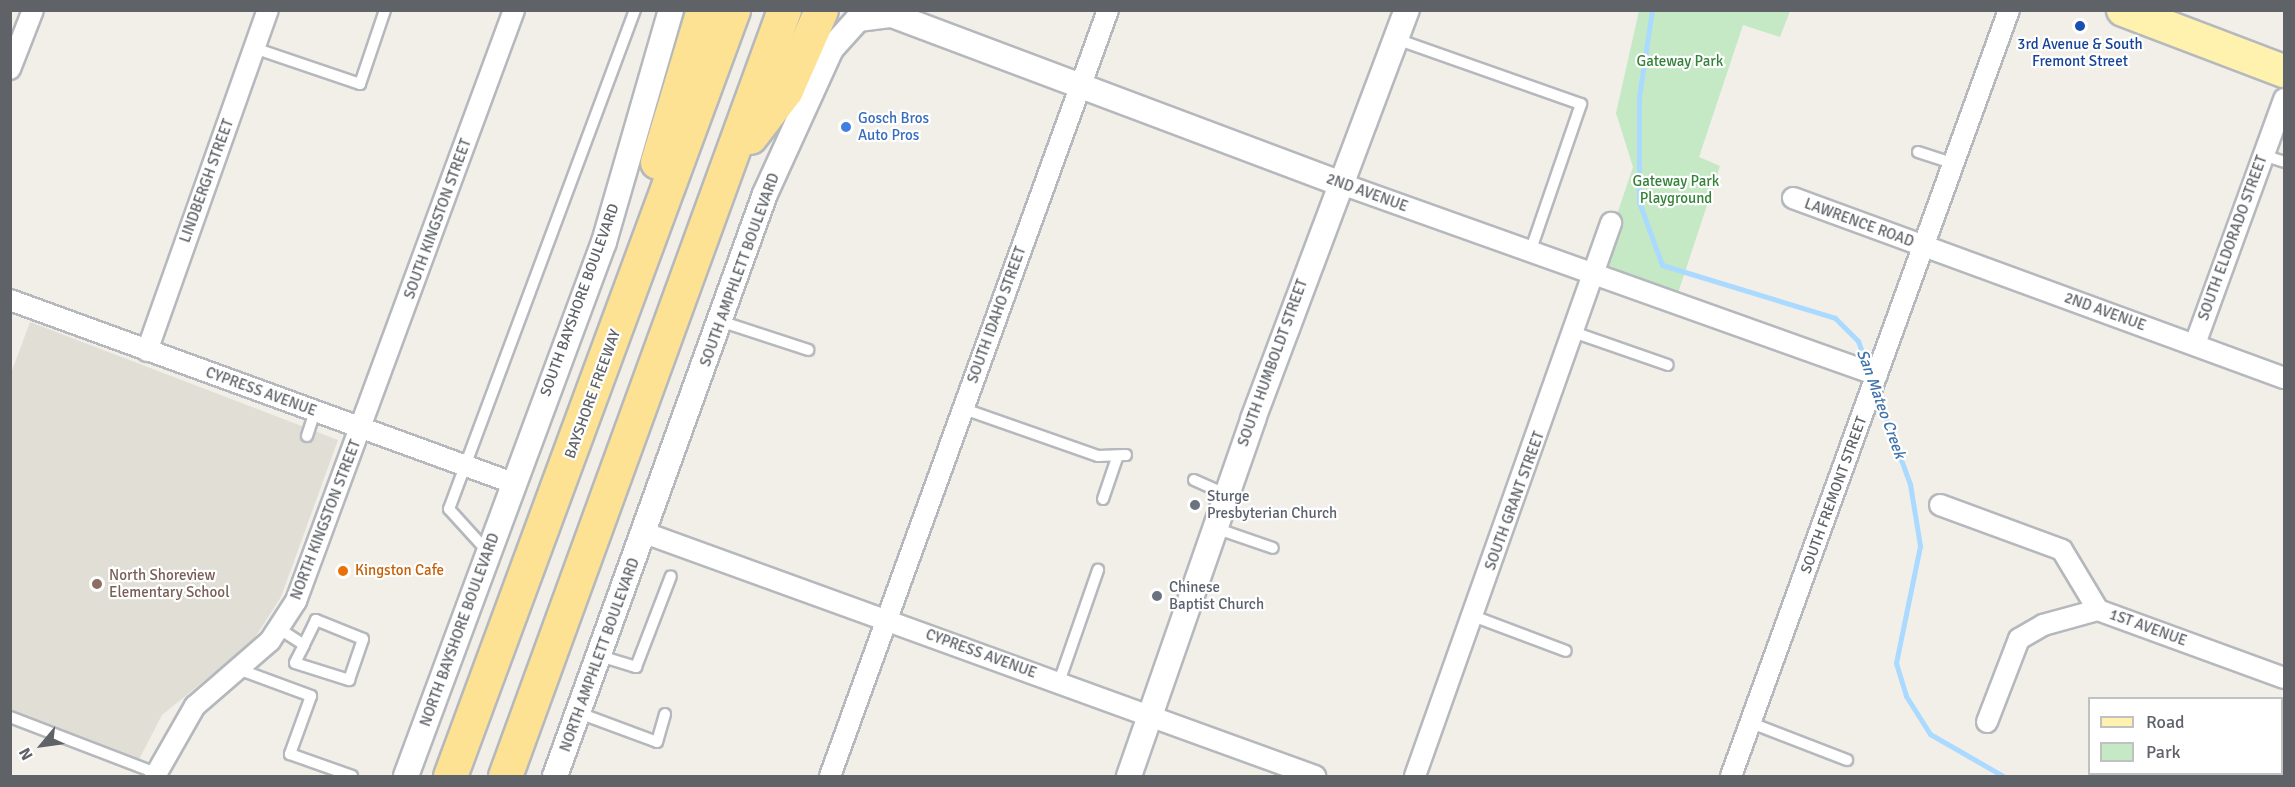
<!DOCTYPE html>
<style>
body{margin:0}
#map{position:relative;width:2295px;height:787px;overflow:hidden;background:#f1efe8;font-family:Signika,sans-serif}
div>[style]{position:absolute}
.education>*{inset:0;background:#e1ded6}
.green>*{inset:0;background:#c5e8c5}
.stream>*{height:5px;margin:-2.5px;padding:0 2.5px;transform-origin:2.5px;border-radius:2.5px;background:#aadaff}
.roads{filter:drop-shadow(2px 0 #b5b8bc) drop-shadow(-2px 0 #b5b8bc) drop-shadow(0 2px #b5b8bc) drop-shadow(0 -2px #b5b8bc)}
.service>*{height:10px;margin:-5px;padding:0 5px;transform-origin:5px;border-radius:5px;background:#fff}
.minor>*{height:20px;margin:-10px;padding:0 10px;transform-origin:10px;border-radius:10px;background:#fff}
.tertiary>*{height:24px;margin:-12px;padding:0 12px;transform-origin:12px;border-radius:12px;background:#fff}
.secondary>*{height:27px;margin:-13.5px;padding:0 13.5px;transform-origin:13.5px;border-radius:13.5px;background:#fff}
.primary>*{height:32px;margin:-16px;padding:0 16px;transform-origin:16px;border-radius:16px;background:#fff2af}
.motorway>*{height:33px;margin:-16.5px;padding:0 16.5px;transform-origin:16.5px;border-radius:16.5px;background:#fde293}
.dots>*{width:16px;height:16px;translate:-50% -50%;box-sizing:border-box;border:3px solid #fff;border-radius:50%}
span{translate:-50% -50%;white-space:nowrap;text-align:center;line-height:1.15;-webkit-text-stroke:4.5px #fff;paint-order:stroke}
.transit-label{font-size:15px;color:#164399}
.park-label{font-size:15px;color:#348238}
.shop-label{font-size:15px;color:#366cbe}
.left{translate:0 -50%;text-align:left}
.street-label{font-size:15px;color:#5f6368}
.worship-label{font-size:15px;color:#5b616d}
.food-label{font-size:15px;color:#c56008}
.education-label{font-size:15px;color:#785e54}
.water-label{font-size:16px;color:#4174aa;font-style:italic}
.frame{position:absolute;inset:0;border:12px solid #5f6368;pointer-events:none}
.legend{position:absolute;left:2088px;top:697px;width:195px;height:78px;box-sizing:border-box;background:#fff;border:2px solid #bfc1c3;margin:0;padding:8px 10px;list-style:none;font-size:18px;color:#5f6368}
.legend li{display:flex;align-items:center;gap:12px;height:30px}
.legend b{width:30px;border:2px solid #bfc1c3}
.north{position:absolute;left:12px;top:715px;width:60px;height:60px;-webkit-text-stroke:4px #fff;paint-order:stroke;rotate:241deg;font-size:16px;font-weight:700;line-height:24px;text-align:center;color:#5f6368}
.north::after{content:'';display:block;margin:auto;width:21px;height:27px;background:#5f6368;clip-path:polygon(50% 0,100% 100%,50% 72%,0 100%)}
</style>
<div id="map">
<div class="education">
<div style="clip-path:polygon(30px 322px,338px 440px,281px 597px,252px 642px,162px 715px,133px 771px,11px 723px,10px 376px)"></div>
</div>
<div class="green">
<div style="clip-path:polygon(1639px 11px,1790px 11px,1780px 37px,1743px 25px,1699px 157px,1720px 166px,1677px 296px,1600px 265px,1633px 167px,1616px 113px)"></div>
</div>
<div class="stream">
<div style="left:1652px;top:10px;width:88px;rotate:98.5deg"></div>
<div style="left:1639px;top:97px;width:105px;rotate:90deg"></div>
<div style="left:1639px;top:202px;width:67px;rotate:69.9deg"></div>
<div style="left:1662px;top:265px;width:181px;rotate:17deg"></div>
<div style="left:1835px;top:318px;width:33px;rotate:45deg"></div>
<div style="left:1858px;top:341px;width:27px;rotate:70deg"></div>
<div style="left:1877px;top:394px;width:96px;rotate:69.9deg"></div>
<div style="left:1910px;top:484px;width:63px;rotate:80.8deg"></div>
<div style="left:1920px;top:546px;width:119px;rotate:101.6deg"></div>
<div style="left:1896px;top:663px;width:34px;rotate:73deg"></div>
<div style="left:1906px;top:696px;width:45px;rotate:57.7deg"></div>
<div style="left:1930px;top:734px;width:84px;rotate:29.9deg"></div>
</div>
<div class="roads">
<div class="service">
<div style="left:1396px;top:39px;width:196px;rotate:19.4deg"></div>
<div style="left:1581px;top:104px;width:157px;rotate:109deg"></div>
<div style="left:254px;top:48px;width:112px;rotate:18.8deg"></div>
<div style="left:360px;top:84px;width:78px;rotate:-71.3deg"></div>
<div style="left:1918px;top:152px;width:39px;rotate:18deg"></div>
<div style="left:2263px;top:155px;width:22px;rotate:18deg"></div>
<div style="left:720px;top:321px;width:93px;rotate:18.2deg"></div>
<div style="left:1576px;top:333px;width:97px;rotate:19.2deg"></div>
<div style="left:964px;top:409px;width:142px;rotate:19.3deg"></div>
<div style="left:1098px;top:456px;width:28px;rotate:-2deg"></div>
<div style="left:307px;top:436px;width:26px;rotate:-72deg"></div>
<div style="left:1194px;top:480px;width:35px;rotate:24deg"></div>
<div style="left:1103px;top:499px;width:46px;rotate:-71.2deg"></div>
<div style="left:1215px;top:528px;width:61px;rotate:19deg"></div>
<div style="left:488px;top:552px;width:58px;rotate:-132.2deg"></div>
<div style="left:449px;top:509px;width:533px;rotate:-69.56deg"></div>
<div style="left:1473px;top:616px;width:99px;rotate:20.6deg"></div>
<div style="left:278px;top:628px;width:31px;rotate:33deg"></div>
<div style="left:304px;top:645px;width:20px;rotate:117deg"></div>
<div style="left:295px;top:663px;width:57px;rotate:17.5deg"></div>
<div style="left:349px;top:680px;width:43px;rotate:-71.1deg"></div>
<div style="left:363px;top:639px;width:51px;rotate:-158deg"></div>
<div style="left:316px;top:620px;width:28px;rotate:116deg"></div>
<div style="left:600px;top:656px;width:38px;rotate:17deg"></div>
<div style="left:636px;top:667px;width:97px;rotate:-69deg"></div>
<div style="left:238px;top:669px;width:78px;rotate:20.3deg"></div>
<div style="left:311px;top:696px;width:62px;rotate:109.9deg"></div>
<div style="left:290px;top:754px;width:66px;rotate:19.5deg"></div>
<div style="left:1059px;top:682px;width:119px;rotate:-70.8deg"></div>
<div style="left:579px;top:713px;width:83px;rotate:20.4deg"></div>
<div style="left:657px;top:742px;width:29px;rotate:-74deg"></div>
<div style="left:10px;top:717px;width:156px;rotate:21deg"></div>
<div style="left:1751px;top:723px;width:103px;rotate:21.1deg"></div>
</div>
<div class="minor">
<div style="left:10px;top:69px;width:63px;rotate:-68.7deg"></div>
<div style="left:1339px;top:183px;width:571px;rotate:19.64deg"></div>
<div style="left:1793px;top:198px;width:523px;rotate:20.13deg"></div>
<div style="left:10px;top:300px;width:535px;rotate:19.99deg"></div>
<div style="left:2195px;top:344px;width:261px;rotate:-70deg"></div>
<div style="left:147px;top:351px;width:362px;rotate:-70.5deg"></div>
<div style="left:1940px;top:505px;width:130px;rotate:20.2deg"></div>
<div style="left:2062px;top:550px;width:70px;rotate:59deg"></div>
<div style="left:2098px;top:610px;width:198px;rotate:20.1deg"></div>
<div style="left:645px;top:533px;width:713px;rotate:19.94deg"></div>
<div style="left:1987px;top:722px;width:89px;rotate:-68.9deg"></div>
<div style="left:2019px;top:639px;width:28px;rotate:-30deg"></div>
<div style="left:2043px;top:625px;width:57px;rotate:-15.3deg"></div>
<div style="left:155px;top:776px;width:81px;rotate:-60.3deg"></div>
<div style="left:195px;top:706px;width:99px;rotate:-40.9deg"></div>
<div style="left:270px;top:641px;width:48px;rotate:-57deg"></div>
<div style="left:296px;top:601px;width:630px;rotate:-69.75deg"></div>
<div style="left:830px;top:776px;width:815px;rotate:-70.05deg"></div>
<div style="left:1415px;top:776px;width:587px;rotate:-70.48deg"></div>
<div style="left:1731px;top:776px;width:815px;rotate:-70.05deg"></div>
</div>
<div class="tertiary">
<div style="left:406px;top:776px;width:570px;rotate:-69.66deg"></div>
<div style="left:604px;top:242px;width:241px;rotate:-73.9deg"></div>
<div style="left:555px;top:776px;width:619px;rotate:-70.16deg"></div>
<div style="left:765px;top:194px;width:159px;rotate:-65.5deg"></div>
<div style="left:831px;top:49px;width:40px;rotate:-48deg"></div>
<div style="left:858px;top:19px;width:34px;rotate:-7deg"></div>
<div style="left:892px;top:15px;width:478px;rotate:20.6deg"></div>
<div style="left:1129px;top:776px;width:378px;rotate:-70.8deg"></div>
<div style="left:1253px;top:419px;width:437px;rotate:-69.4deg"></div>
</div>
<div class="secondary">
<div style="left:2282px;top:771px;width:9px;rotate:-77deg"></div>
</div>
<div class="primary">
<div style="left:2123px;top:10px;width:172px;rotate:20.8deg"></div>
</div>
<div class="motorway">
<div style="left:750px;top:137px;width:59px;rotate:-52.5deg"></div>
<div style="left:786px;top:90px;width:87px;rotate:-66.4deg"></div>
<div style="left:657px;top:162px;width:159px;rotate:-73.2deg"></div>
<div style="left:450px;top:776px;width:817px;rotate:-69.72deg"></div>
<div style="left:505px;top:776px;width:815px;rotate:-69.99deg"></div>
</div>
</div>
<div class="dots">
<div style="left:2080px;top:26px;background:#1a4fb4"></div>
<div style="left:846px;top:127px;background:#3f7fe0"></div>
<div style="left:1195px;top:505px;background:#6b7280"></div>
<div style="left:343px;top:571px;background:#e8710a"></div>
<div style="left:97px;top:584px;background:#8d6e63"></div>
<div style="left:1157px;top:596px;background:#6b7280"></div>
</div>
<div class="transit-label">
<span style="left:2080px;top:53px">3rd Avenue &amp; South<br>Fremont Street</span>
</div>
<div class="park-label">
<span style="left:1680px;top:62px">Gateway Park</span>
<span style="left:1676px;top:190px">Gateway Park<br>Playground</span>
</div>
<div class="shop-label">
<span class="left" style="left:858px;top:127px">Gosch Bros<br>Auto Pros</span>
</div>
<div class="street-label">
<span style="left:207px;top:181px;rotate:-70deg">LINDBERGH STREET</span>
<span style="left:1367px;top:193px;rotate:20deg">2ND AVENUE</span>
<span style="left:438px;top:219px;rotate:-70deg">SOUTH KINGSTON STREET</span>
<span style="left:1859px;top:223px;rotate:20deg">LAWRENCE ROAD</span>
<span style="left:2233px;top:238px;rotate:-70deg">SOUTH ELDORADO STREET</span>
<span style="left:740px;top:270px;rotate:-70deg">SOUTH AMPHLETT BOULEVARD</span>
<span style="left:580px;top:300px;rotate:-70deg">SOUTH BAYSHORE BOULEVARD</span>
<span style="left:2105px;top:312px;rotate:20deg">2ND AVENUE</span>
<span style="left:997px;top:315px;rotate:-70deg">SOUTH IDAHO STREET</span>
<span style="left:1273px;top:363px;rotate:-70deg">SOUTH HUMBOLDT STREET</span>
<span style="left:261px;top:392px;rotate:20deg">CYPRESS AVENUE</span>
<span style="left:593px;top:394px;rotate:-70deg">BAYSHORE FREEWAY</span>
<span style="left:1834px;top:495px;rotate:-70deg">SOUTH FREMONT STREET</span>
<span style="left:1515px;top:501px;rotate:-70deg">SOUTH GRANT STREET</span>
<span style="left:326px;top:520px;rotate:-69deg">NORTH KINGSTON STREET</span>
<span style="left:2148px;top:628px;rotate:20deg">1ST AVENUE</span>
<span style="left:460px;top:630px;rotate:-70deg">NORTH BAYSHORE BOULEVARD</span>
<span style="left:981px;top:654px;rotate:20deg">CYPRESS AVENUE</span>
<span style="left:600px;top:655px;rotate:-70deg">NORTH AMPHLETT BOULEVARD</span>
</div>
<div class="worship-label">
<span class="left" style="left:1207px;top:505px">Sturge<br>Presbyterian Church</span>
<span class="left" style="left:1169px;top:596px">Chinese<br>Baptist Church</span>
</div>
<div class="food-label">
<span class="left" style="left:355px;top:571px">Kingston Cafe</span>
</div>
<div class="education-label">
<span class="left" style="left:109px;top:584px">North Shoreview<br>Elementary School</span>
</div>
<div class="water-label">
<span style="left:1881px;top:404px;rotate:70deg">San Mateo Creek</span>
</div>
<div class="frame"></div>
<ul class="legend">
<li><b style="height:8px;background:#fff2af"></b>Road</li>
<li><b style="height:16px;background:#c5e8c5"></b>Park</li>
</ul>
<div class="north">N</div>
</div>
